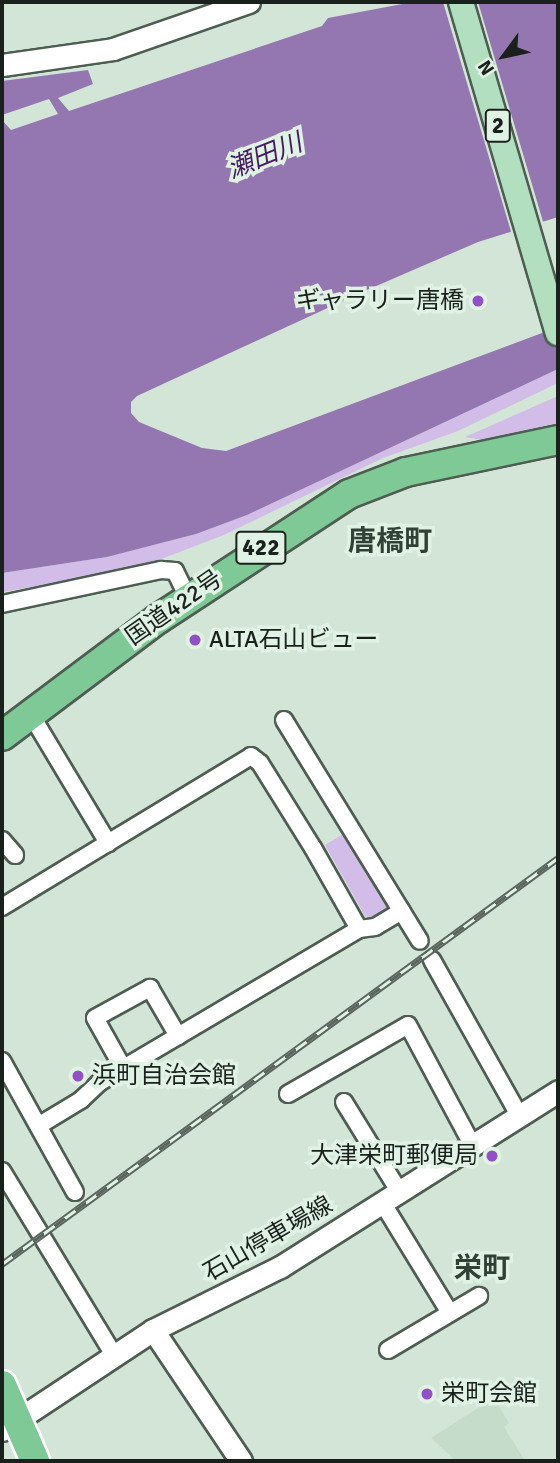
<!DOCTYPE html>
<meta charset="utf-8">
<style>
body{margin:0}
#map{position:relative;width:560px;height:1463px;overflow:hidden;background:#d3e5d7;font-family:Signika,"Noto Sans JP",sans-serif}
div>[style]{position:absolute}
.built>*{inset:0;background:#c4dcc9}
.green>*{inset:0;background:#d2bde8}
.water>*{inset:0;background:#9477b0}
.pier>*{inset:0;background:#d3e5d7}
.roads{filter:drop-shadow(2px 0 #4d5d51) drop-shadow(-2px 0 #4d5d51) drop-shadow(0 2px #4d5d51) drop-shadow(0 -2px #4d5d51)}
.street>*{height:16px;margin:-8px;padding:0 8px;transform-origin:8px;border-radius:8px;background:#fff}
.secondary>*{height:21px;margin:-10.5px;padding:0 10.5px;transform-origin:10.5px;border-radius:10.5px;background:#fff}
.primary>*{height:24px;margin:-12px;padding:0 12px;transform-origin:12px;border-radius:12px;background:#b2dfbf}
.highway>*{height:28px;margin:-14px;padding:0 14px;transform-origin:14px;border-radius:14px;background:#7ec995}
.rail>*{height:7px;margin-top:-3.5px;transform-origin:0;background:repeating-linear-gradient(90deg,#e0f2e4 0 13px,#5a655d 0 26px);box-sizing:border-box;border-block:2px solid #5a655d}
.bridges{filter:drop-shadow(2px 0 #fff) drop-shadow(-2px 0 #fff) drop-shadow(0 2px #fff) drop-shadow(0 -2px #fff)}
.highway-bridge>*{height:28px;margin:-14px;padding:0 14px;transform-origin:14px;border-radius:14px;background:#7ec995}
.dots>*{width:19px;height:19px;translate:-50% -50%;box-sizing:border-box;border:4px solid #e0f2e4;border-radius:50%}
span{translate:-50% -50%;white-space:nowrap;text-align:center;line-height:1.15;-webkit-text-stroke:7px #e0f2e4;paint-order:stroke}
.shield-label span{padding:2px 5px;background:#e0f2e4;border:2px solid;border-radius:5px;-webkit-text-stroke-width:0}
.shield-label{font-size:23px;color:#1a211c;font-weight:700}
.poi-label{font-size:24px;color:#1a211c}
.right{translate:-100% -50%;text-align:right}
.left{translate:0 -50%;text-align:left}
.street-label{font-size:24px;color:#1a211c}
.water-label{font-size:26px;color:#451c63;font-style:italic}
.quarter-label{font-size:28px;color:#324136;font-weight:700}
.frame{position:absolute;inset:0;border:4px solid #1a211c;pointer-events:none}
.north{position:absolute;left:469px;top:21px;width:70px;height:70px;-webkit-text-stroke:5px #e0f2e4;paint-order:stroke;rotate:237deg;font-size:19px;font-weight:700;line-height:28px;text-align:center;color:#1a211c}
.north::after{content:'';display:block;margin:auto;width:24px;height:32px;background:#1a211c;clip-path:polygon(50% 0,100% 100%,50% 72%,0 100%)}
</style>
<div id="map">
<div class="built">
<div style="clip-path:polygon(494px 1398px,509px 1423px,504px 1427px,525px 1461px,456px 1461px,431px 1438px)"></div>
</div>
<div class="green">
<div style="clip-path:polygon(558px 369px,558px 383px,458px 431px,383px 458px,224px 535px,135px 569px,2px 592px,2px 573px,107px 557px,196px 534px,247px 515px)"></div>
<div style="clip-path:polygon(558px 396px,558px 423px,482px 440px,465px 437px)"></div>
<div style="clip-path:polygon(350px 830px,390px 901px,388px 913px,377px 919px,365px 916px,325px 845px)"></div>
</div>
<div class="water">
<div style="clip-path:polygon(413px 2px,558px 2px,558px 217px,478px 242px,360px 293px,137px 396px,131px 402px,131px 413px,139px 422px,202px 448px,226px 451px,558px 327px,558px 369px,247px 515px,196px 534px,107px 557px,2px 573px,2px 120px,11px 130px,58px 114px,49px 99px,2px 115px,2px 81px,88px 70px,93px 84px,58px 98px,69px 111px,322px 26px,328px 18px)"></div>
</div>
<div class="pier">
<div style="clip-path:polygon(443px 2px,478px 2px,544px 225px,512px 235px)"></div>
</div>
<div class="roads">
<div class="street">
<div style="left:2px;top:604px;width:163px;rotate:-12.1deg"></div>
<div style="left:161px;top:570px;width:14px;rotate:4deg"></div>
<div style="left:175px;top:571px;width:30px;rotate:64deg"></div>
<div style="left:30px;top:713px;width:152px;rotate:59deg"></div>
<div style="left:284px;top:720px;width:259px;rotate:58.4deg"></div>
<div style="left:2px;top:840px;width:20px;rotate:49deg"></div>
<div style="left:2px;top:907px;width:291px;rotate:-31.2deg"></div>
<div style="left:251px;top:756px;width:11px;rotate:38deg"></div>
<div style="left:260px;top:763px;width:100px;rotate:58.1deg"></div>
<div style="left:313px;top:848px;width:93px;rotate:60.4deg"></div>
<div style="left:359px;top:929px;width:302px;rotate:149.4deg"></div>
<div style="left:99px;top:1083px;width:25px;rotate:137deg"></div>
<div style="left:81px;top:1100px;width:50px;rotate:148.8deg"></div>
<div style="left:359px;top:929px;width:16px;rotate:-7deg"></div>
<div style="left:375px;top:927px;width:31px;rotate:-31deg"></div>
<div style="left:432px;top:960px;width:180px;rotate:60.7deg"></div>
<div style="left:2px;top:1061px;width:150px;rotate:60.9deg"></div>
<div style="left:123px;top:1068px;width:57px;rotate:-119.2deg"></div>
<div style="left:95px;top:1018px;width:63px;rotate:-28.6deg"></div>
<div style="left:150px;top:988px;width:56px;rotate:59.7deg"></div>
<div style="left:288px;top:1094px;width:138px;rotate:-29.9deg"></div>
<div style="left:408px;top:1025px;width:137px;rotate:61.8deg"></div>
<div style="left:344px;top:1102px;width:105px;rotate:58.3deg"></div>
<div style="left:2px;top:1171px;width:215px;rotate:58.7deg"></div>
<div style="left:382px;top:1202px;width:130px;rotate:58.5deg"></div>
<div style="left:388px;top:1350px;width:106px;rotate:-30.7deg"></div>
</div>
<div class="secondary">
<div style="left:2px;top:65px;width:112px;rotate:-8.2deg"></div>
<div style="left:113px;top:49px;width:144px;rotate:-19.1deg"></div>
<div style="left:153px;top:1330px;width:158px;rotate:56.1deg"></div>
<div style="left:2px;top:1430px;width:181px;rotate:-33.5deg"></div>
<div style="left:153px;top:1330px;width:142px;rotate:-26.4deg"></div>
<div style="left:280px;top:1267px;width:329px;rotate:-32.3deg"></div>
</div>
<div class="primary">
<div style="left:461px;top:2px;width:345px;rotate:73.7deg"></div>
</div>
<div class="highway">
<div style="left:2px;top:736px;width:195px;rotate:-36.9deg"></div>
<div style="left:158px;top:619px;width:228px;rotate:-33.2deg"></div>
<div style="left:349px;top:494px;width:61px;rotate:-21.1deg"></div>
<div style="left:406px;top:472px;width:155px;rotate:-11.9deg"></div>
</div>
</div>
<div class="rail">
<div style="left:2px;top:1264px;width:688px;rotate:-36.14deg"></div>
</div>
<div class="bridges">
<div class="highway-bridge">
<div style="left:2px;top:1385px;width:83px;rotate:66.5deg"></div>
</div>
</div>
<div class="dots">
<div style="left:478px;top:301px;background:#9150c5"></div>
<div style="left:195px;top:640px;background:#9150c5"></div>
<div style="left:78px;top:1076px;background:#9150c5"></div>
<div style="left:492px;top:1156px;background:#9150c5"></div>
<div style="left:427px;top:1394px;background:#9150c5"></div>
</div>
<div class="shield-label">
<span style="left:498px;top:126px">2</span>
<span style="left:261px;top:548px">422</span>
</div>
<div class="poi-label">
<span class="right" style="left:464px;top:301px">ギャラリー唐橋</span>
<span class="left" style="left:209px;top:640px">ALTA石山ビュー</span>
<span class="left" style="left:92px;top:1076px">浜町自治会館</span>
<span class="right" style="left:478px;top:1156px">大津栄町郵便局</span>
<span class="left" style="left:441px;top:1394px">栄町会館</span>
</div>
<div class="street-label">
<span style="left:174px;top:608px;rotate:-35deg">国道422号</span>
<span style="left:268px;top:1239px;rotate:-30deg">石山停車場線</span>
</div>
<div class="water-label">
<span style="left:265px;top:157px;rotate:-22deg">瀬田川</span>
</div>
<div class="quarter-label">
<span style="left:390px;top:541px">唐橋町</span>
<span style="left:482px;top:1268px">栄町</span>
</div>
<div class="frame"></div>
<div class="north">N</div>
</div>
